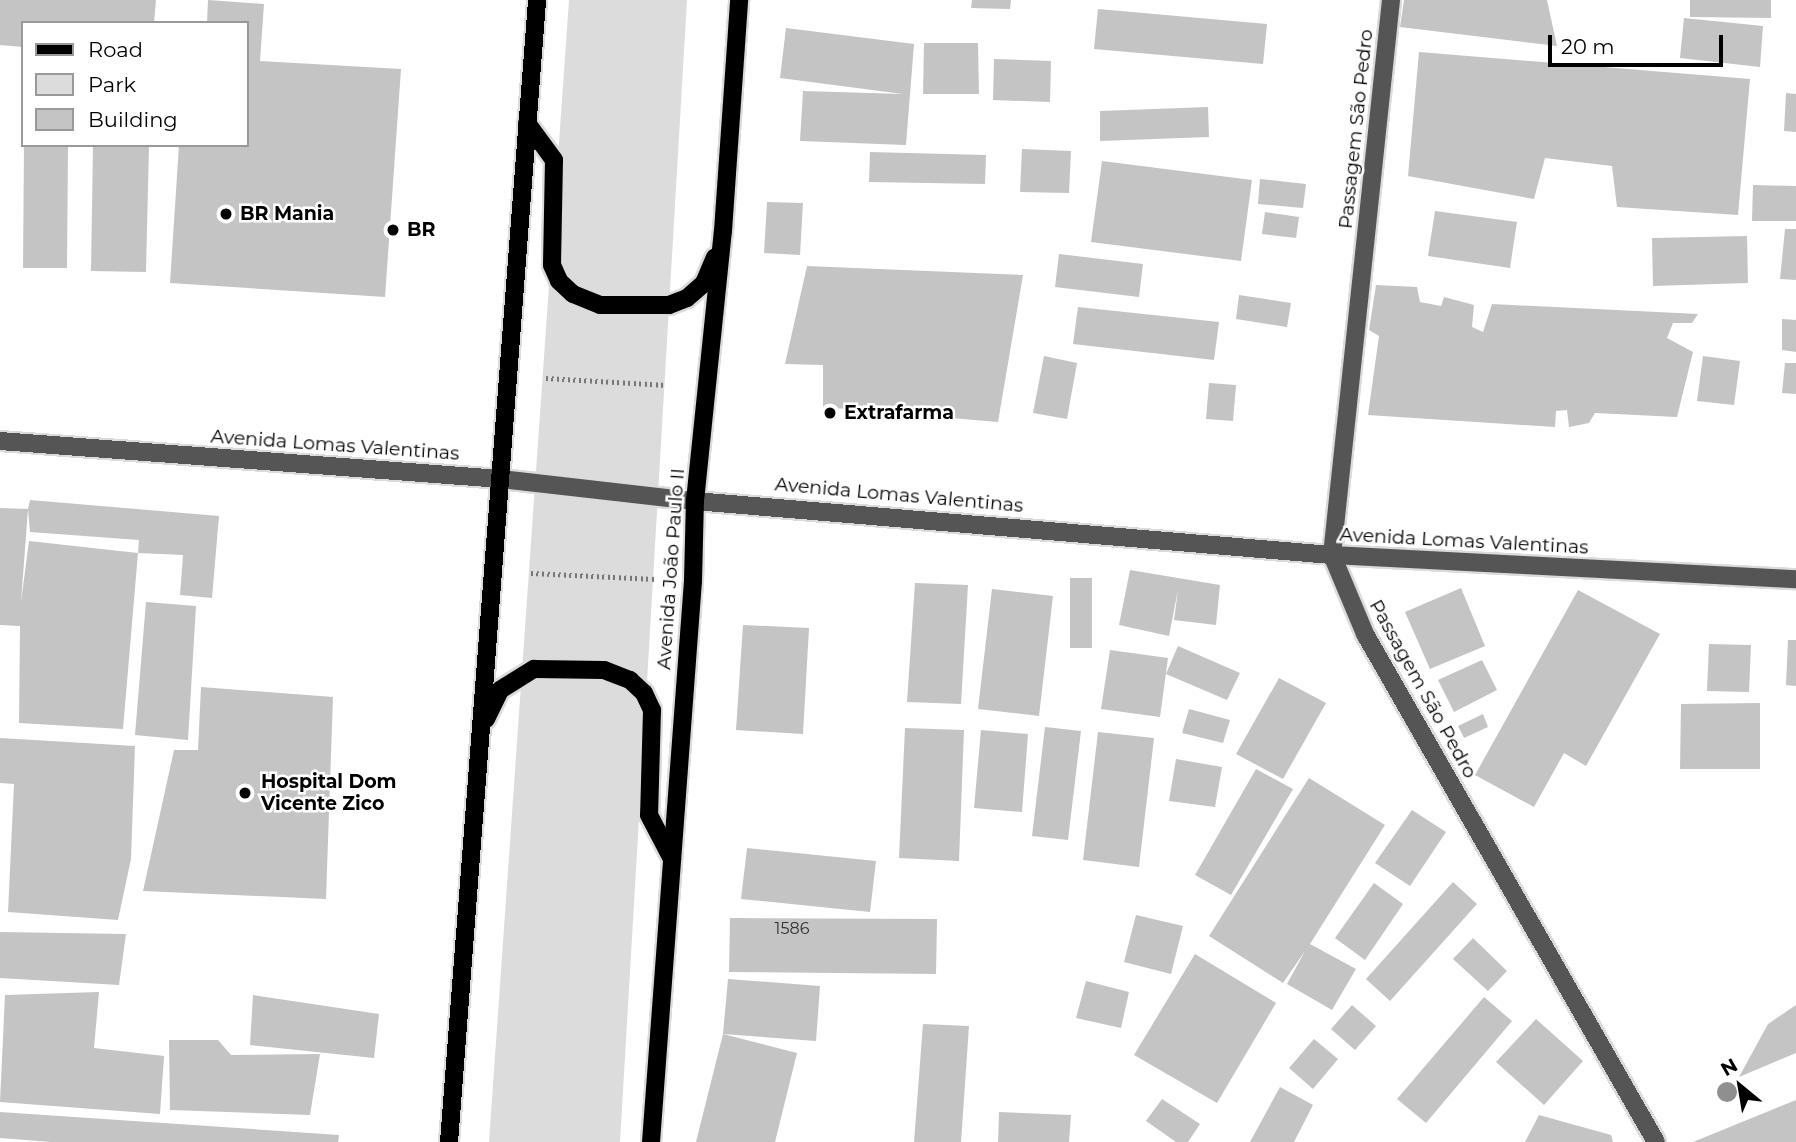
<!DOCTYPE html>
<meta charset="utf-8">
<style>
body{margin:0}
#map{position:relative;width:1796px;height:1142px;overflow:hidden;background:#fff;font-family:Montserrat,sans-serif}
div>[style]{position:absolute}
.green>*{inset:0;background:#dcdcdc}
.building>*{inset:0;background:#c4c4c4}
.path>*{height:4.5px;margin-top:-2.25px;transform-origin:0;background:repeating-linear-gradient(90deg,#777 0 2px,transparent 0 5.5px)}
.roads{filter:drop-shadow(2px 0 #dbdbdb) drop-shadow(-2px 0 #dbdbdb) drop-shadow(0 2px #dbdbdb) drop-shadow(0 -2px #dbdbdb)}
.minor>*{height:18px;margin:-9px;padding:0 9px;transform-origin:9px;border-radius:9px;background:#555}
.major>*{height:18px;margin:-9px;padding:0 9px;transform-origin:9px;border-radius:9px;background:#000}
.trees>*{width:20px;height:20px;margin:-10px;border-radius:50%;background:#8f8f8f}
.dots>*{width:19px;height:19px;translate:-50% -50%;box-sizing:border-box;border:4px solid #fff;border-radius:50%}
span{translate:-50% -50%;white-space:nowrap;text-align:center;line-height:1.15;-webkit-text-stroke:5px #fff;paint-order:stroke}
.number-label{font-size:16px;color:#313131}
.number-label span{-webkit-text-stroke-width:0}
.street-label{font-size:19px;color:#000}
.poi-label{font-size:19px;color:#000;font-weight:700}
.left{translate:0 -50%;text-align:left}
.legend{position:absolute;left:21px;top:21px;width:228px;height:126px;box-sizing:border-box;background:#fff;border:2px solid #999;margin:0;padding:9px 12px;list-style:none;font-size:21px;color:#000}
.legend li{display:flex;align-items:center;gap:14px;height:35px}
.legend b{width:35px;border:2px solid #999}
.north{position:absolute;left:1705px;top:1051px;width:70px;height:70px;-webkit-text-stroke:5px #fff;paint-order:stroke;rotate:330deg;font-size:19px;font-weight:700;line-height:28px;text-align:center;color:#000}
.north::after{content:'';display:block;margin:auto;width:24px;height:32px;background:#000;clip-path:polygon(50% 0,100% 100%,50% 72%,0 100%)}
.scale{position:absolute;left:1548px;top:35px;width:175px;height:32px;box-sizing:border-box;border:4px solid #000;border-top:0;padding-left:9px;font-size:21px;line-height:24px;white-space:nowrap;color:#000;-webkit-text-stroke:5px #fff;paint-order:stroke}
</style>
<div id="map">
<div class="green">
<div style="clip-path:polygon(569px 0,687px 0,620px 1142px,489px 1142px)"></div>
</div>
<div class="building">
<div style="clip-path:polygon(0 0,156px 0,154px 23px,23px 23px,23px 47px,0 45px)"></div>
<div style="clip-path:polygon(208px 0,264px 4px,260px 61px,401px 69px,385px 297px,170px 283px,179px 145px,247px 145px,247px 23px,207px 23px)"></div>
<div style="clip-path:polygon(972px 0,1011px 0,1010px 9px,971px 8px)"></div>
<div style="clip-path:polygon(1404px 0,1547px 0,1557px 46px,1400px 27px)"></div>
<div style="clip-path:polygon(1690px 0,1771px 0,1771px 18px,1690px 17px)"></div>
<div style="clip-path:polygon(1098px 9px,1267px 24px,1263px 64px,1094px 49px)"></div>
<div style="clip-path:polygon(1684px 18px,1763px 26px,1760px 67px,1680px 58px)"></div>
<div style="clip-path:polygon(786px 28px,914px 44px,906px 145px,800px 141px,803px 91px,903px 94px,780px 78px)"></div>
<div style="clip-path:polygon(924px 43px,978px 43px,979px 94px,923px 94px)"></div>
<div style="clip-path:polygon(1419px 52px,1750px 79px,1738px 215px,1617px 207px,1612px 166px,1545px 158px,1534px 199px,1408px 176px)"></div>
<div style="clip-path:polygon(994px 59px,1051px 61px,1050px 102px,993px 100px)"></div>
<div style="clip-path:polygon(1786px 93px,1796px 94px,1796px 132px,1784px 131px)"></div>
<div style="clip-path:polygon(1208px 107px,1209px 137px,1100px 141px,1100px 111px)"></div>
<div style="clip-path:polygon(24px 145px,68px 145px,67px 268px,23px 268px)"></div>
<div style="clip-path:polygon(93px 145px,149px 145px,146px 272px,91px 271px)"></div>
<div style="clip-path:polygon(1022px 149px,1071px 151px,1069px 193px,1020px 192px)"></div>
<div style="clip-path:polygon(870px 152px,986px 155px,985px 184px,869px 182px)"></div>
<div style="clip-path:polygon(1102px 161px,1252px 180px,1241px 261px,1091px 242px)"></div>
<div style="clip-path:polygon(1260px 179px,1306px 184px,1303px 208px,1258px 204px)"></div>
<div style="clip-path:polygon(1753px 185px,1796px 186px,1796px 221px,1752px 221px)"></div>
<div style="clip-path:polygon(767px 202px,803px 203px,800px 255px,764px 253px)"></div>
<div style="clip-path:polygon(1435px 211px,1517px 222px,1510px 268px,1428px 256px)"></div>
<div style="clip-path:polygon(1265px 212px,1299px 217px,1296px 238px,1262px 234px)"></div>
<div style="clip-path:polygon(1785px 229px,1796px 229px,1796px 280px,1780px 279px)"></div>
<div style="clip-path:polygon(1747px 236px,1748px 283px,1653px 286px,1652px 238px)"></div>
<div style="clip-path:polygon(1059px 254px,1143px 264px,1139px 297px,1055px 287px)"></div>
<div style="clip-path:polygon(807px 266px,1023px 275px,998px 422px,823px 407px,823px 365px,785px 364px)"></div>
<div style="clip-path:polygon(1376px 285px,1417px 287px,1420px 302px,1441px 306px,1444px 297px,1474px 305px,1472px 327px,1483px 332px,1492px 304px,1698px 314px,1692px 323px,1673px 323px,1667px 338px,1693px 352px,1677px 417px,1595px 413px,1589px 423px,1569px 427px,1567px 410px,1556px 411px,1555px 427px,1368px 415px,1379px 336px,1369px 330px)"></div>
<div style="clip-path:polygon(1239px 295px,1291px 303px,1287px 327px,1236px 319px)"></div>
<div style="clip-path:polygon(1078px 307px,1219px 322px,1214px 360px,1073px 344px)"></div>
<div style="clip-path:polygon(1782px 319px,1796px 320px,1796px 352px,1782px 350px)"></div>
<div style="clip-path:polygon(1044px 356px,1077px 363px,1067px 419px,1033px 413px)"></div>
<div style="clip-path:polygon(1703px 356px,1740px 361px,1734px 405px,1697px 401px)"></div>
<div style="clip-path:polygon(1785px 363px,1796px 363px,1796px 394px,1782px 393px)"></div>
<div style="clip-path:polygon(1209px 383px,1236px 385px,1233px 421px,1206px 419px)"></div>
<div style="clip-path:polygon(30px 500px,219px 516px,212px 598px,180px 595px,183px 555px,138px 553px,139px 540px,30px 532px,28px 509px,21px 602px,29px 541px,138px 553px,123px 729px,19px 723px,20px 626px,0 625px,0 508px,28px 509px)"></div>
<div style="clip-path:polygon(1130px 570px,1220px 585px,1216px 625px,1174px 620px,1178px 590px,1169px 636px,1119px 625px)"></div>
<div style="clip-path:polygon(1070px 578px,1092px 578px,1092px 648px,1070px 648px)"></div>
<div style="clip-path:polygon(915px 583px,968px 585px,961px 704px,907px 702px)"></div>
<div style="clip-path:polygon(1461px 588px,1485px 646px,1430px 669px,1405px 612px)"></div>
<div style="clip-path:polygon(992px 589px,1053px 596px,1039px 716px,978px 709px)"></div>
<div style="clip-path:polygon(1578px 590px,1660px 634px,1586px 766px,1564px 753px,1534px 807px,1475px 775px)"></div>
<div style="clip-path:polygon(146px 602px,196px 606px,188px 740px,135px 735px)"></div>
<div style="clip-path:polygon(743px 625px,809px 628px,803px 734px,736px 730px)"></div>
<div style="clip-path:polygon(1788px 640px,1796px 640px,1796px 686px,1786px 685px)"></div>
<div style="clip-path:polygon(1709px 644px,1751px 645px,1749px 692px,1707px 691px)"></div>
<div style="clip-path:polygon(1178px 646px,1240px 673px,1227px 700px,1166px 674px)"></div>
<div style="clip-path:polygon(1110px 650px,1168px 658px,1160px 717px,1101px 709px)"></div>
<div style="clip-path:polygon(1482px 660px,1497px 690px,1454px 712px,1438px 680px)"></div>
<div style="clip-path:polygon(1279px 678px,1326px 703px,1283px 779px,1236px 754px)"></div>
<div style="clip-path:polygon(201px 687px,333px 697px,326px 899px,143px 891px,174px 750px,198px 750px)"></div>
<div style="clip-path:polygon(1760px 703px,1760px 769px,1680px 769px,1681px 704px)"></div>
<div style="clip-path:polygon(1189px 709px,1230px 720px,1223px 743px,1182px 733px)"></div>
<div style="clip-path:polygon(1483px 714px,1488px 727px,1464px 738px,1458px 726px)"></div>
<div style="clip-path:polygon(1045px 727px,1081px 731px,1068px 840px,1032px 836px)"></div>
<div style="clip-path:polygon(905px 728px,964px 730px,959px 861px,899px 858px)"></div>
<div style="clip-path:polygon(981px 730px,1028px 734px,1022px 812px,974px 808px)"></div>
<div style="clip-path:polygon(1098px 732px,1154px 738px,1139px 867px,1083px 860px)"></div>
<div style="clip-path:polygon(0 738px,135px 746px,131px 859px,118px 920px,8px 912px,14px 784px,0 783px)"></div>
<div style="clip-path:polygon(1176px 759px,1222px 767px,1215px 807px,1169px 801px)"></div>
<div style="clip-path:polygon(1256px 769px,1293px 789px,1231px 895px,1195px 875px)"></div>
<div style="clip-path:polygon(1309px 778px,1385px 825px,1310px 944px,1356px 969px,1332px 1010px,1287px 984px,1305px 951px,1283px 983px,1209px 936px)"></div>
<div style="clip-path:polygon(1412px 810px,1446px 832px,1410px 886px,1375px 863px)"></div>
<div style="clip-path:polygon(747px 848px,876px 861px,870px 912px,741px 899px)"></div>
<div style="clip-path:polygon(1453px 882px,1477px 904px,1390px 1001px,1366px 979px)"></div>
<div style="clip-path:polygon(1374px 883px,1403px 904px,1365px 960px,1335px 938px)"></div>
<div style="clip-path:polygon(1136px 915px,1183px 926px,1171px 974px,1124px 962px)"></div>
<div style="clip-path:polygon(730px 918px,937px 919px,936px 974px,729px 972px)"></div>
<div style="clip-path:polygon(0 932px,126px 934px,119px 985px,0 978px)"></div>
<div style="clip-path:polygon(1473px 938px,1507px 971px,1488px 991px,1453px 959px)"></div>
<div style="clip-path:polygon(1195px 954px,1276px 1003px,1217px 1103px,1134px 1055px)"></div>
<div style="clip-path:polygon(728px 979px,820px 986px,816px 1041px,723px 1034px,797px 1053px,775px 1142px,696px 1142px,723px 1034px)"></div>
<div style="clip-path:polygon(1086px 981px,1129px 992px,1121px 1028px,1076px 1018px)"></div>
<div style="clip-path:polygon(99px 992px,94px 1048px,164px 1056px,160px 1114px,0 1102px,5px 995px)"></div>
<div style="clip-path:polygon(253px 995px,379px 1014px,374px 1058px,250px 1045px)"></div>
<div style="clip-path:polygon(1484px 997px,1512px 1021px,1426px 1123px,1397px 1099px)"></div>
<div style="clip-path:polygon(1352px 1005px,1376px 1026px,1355px 1050px,1331px 1029px)"></div>
<div style="clip-path:polygon(1796px 1005px,1796px 1053px,1739px 1077px,1768px 1024px)"></div>
<div style="clip-path:polygon(1536px 1019px,1583px 1061px,1544px 1105px,1496px 1062px)"></div>
<div style="clip-path:polygon(923px 1024px,969px 1026px,961px 1142px,914px 1142px)"></div>
<div style="clip-path:polygon(1314px 1039px,1338px 1059px,1313px 1089px,1289px 1068px)"></div>
<div style="clip-path:polygon(169px 1040px,218px 1040px,231px 1055px,320px 1054px,310px 1115px,170px 1110px)"></div>
<div style="clip-path:polygon(1280px 1087px,1313px 1105px,1294px 1142px,1250px 1142px)"></div>
<div style="clip-path:polygon(1162px 1099px,1200px 1124px,1188px 1142px,1176px 1142px,1146px 1121px)"></div>
<div style="clip-path:polygon(1796px 1100px,1796px 1142px,1693px 1142px)"></div>
<div style="clip-path:polygon(0 1112px,339px 1135px,338px 1142px,51px 1142px,0 1138px)"></div>
<div style="clip-path:polygon(999px 1112px,1071px 1115px,1069px 1142px,998px 1142px)"></div>
<div style="clip-path:polygon(1539px 1115px,1611px 1135px,1613px 1142px,1525px 1142px)"></div>
</div>
<div class="path">
<div style="left:546px;top:378px;width:121px;rotate:3.3deg"></div>
<div style="left:531px;top:573px;width:124px;rotate:2.8deg"></div>
</div>
<div class="roads">
<div class="minor">
<div style="left:1391px;top:0;width:558px;rotate:96.07deg"></div>
<div style="left:1332px;top:555px;width:86px;rotate:67.3deg"></div>
<div style="left:1365px;top:634px;width:585px;rotate:60.19deg"></div>
<div style="left:0;top:441px;width:502px;rotate:4.34deg"></div>
<div style="left:501px;top:479px;width:195px;rotate:6.5deg"></div>
<div style="left:695px;top:501px;width:639px;rotate:4.85deg"></div>
<div style="left:1332px;top:555px;width:465px;rotate:3deg"></div>
</div>
<div class="major">
<div style="left:527px;top:123px;width:46px;rotate:53.9deg"></div>
<div style="left:554px;top:160px;width:105px;rotate:91.1deg"></div>
<div style="left:552px;top:265px;width:17px;rotate:66deg"></div>
<div style="left:559px;top:281px;width:19px;rotate:43deg"></div>
<div style="left:573px;top:294px;width:29px;rotate:22deg"></div>
<div style="left:600px;top:305px;width:69px"></div>
<div style="left:669px;top:305px;width:19px;rotate:-21deg"></div>
<div style="left:687px;top:298px;width:23px;rotate:-41deg"></div>
<div style="left:704px;top:283px;width:28px;rotate:-67deg"></div>
<div style="left:486px;top:719px;width:32px;rotate:-64deg"></div>
<div style="left:500px;top:690px;width:40px;rotate:-32deg"></div>
<div style="left:534px;top:669px;width:70px;rotate:0.8deg"></div>
<div style="left:604px;top:670px;width:28px;rotate:21deg"></div>
<div style="left:630px;top:680px;width:19px;rotate:43deg"></div>
<div style="left:644px;top:693px;width:19px;rotate:65deg"></div>
<div style="left:652px;top:710px;width:105px;rotate:91.6deg"></div>
<div style="left:649px;top:815px;width:50px;rotate:62.4deg"></div>
<div style="left:449px;top:1142px;width:1145px;rotate:-85.59deg"></div>
<div style="left:651px;top:1142px;width:563px;rotate:-85.72deg"></div>
<div style="left:693px;top:581px;width:80px;rotate:-88.6deg"></div>
<div style="left:695px;top:501px;width:271px;rotate:-84.1deg"></div>
<div style="left:723px;top:231px;width:232px;rotate:-86deg"></div>
</div>
</div>
<div class="trees">
<div style="left:1727px;top:1092px"></div>
</div>
<div class="dots">
<div style="left:226px;top:214px;background:#000"></div>
<div style="left:393px;top:230px;background:#000"></div>
<div style="left:830px;top:413px;background:#000"></div>
<div style="left:245px;top:793px;background:#000"></div>
</div>
<div class="number-label">
<span style="left:792px;top:929px">1586</span>
</div>
<div class="street-label">
<span style="left:1356px;top:129px;rotate:-84deg">Passagem São Pedro</span>
<span style="left:335px;top:445px;rotate:4deg">Avenida Lomas Valentinas</span>
<span style="left:899px;top:495px;rotate:5deg">Avenida Lomas Valentinas</span>
<span style="left:1464px;top:541px;rotate:3deg">Avenida Lomas Valentinas</span>
<span style="left:671px;top:569px;rotate:-86deg">Avenida João Paulo II</span>
<span style="left:1423px;top:689px;rotate:61deg">Passagem São Pedro</span>
</div>
<div class="poi-label">
<span class="left" style="left:240px;top:214px">BR Mania</span>
<span class="left" style="left:407px;top:230px">BR</span>
<span class="left" style="left:844px;top:413px">Extrafarma</span>
<span class="left" style="left:261px;top:793px">Hospital Dom<br>Vicente Zico</span>
</div>
<ul class="legend">
<li><b style="height:9px;background:#000"></b>Road</li>
<li><b style="height:19px;background:#dcdcdc"></b>Park</li>
<li><b style="height:19px;background:#c4c4c4"></b>Building</li>
</ul>
<div class="north">N</div>
<div class="scale">20 m</div>
</div>
